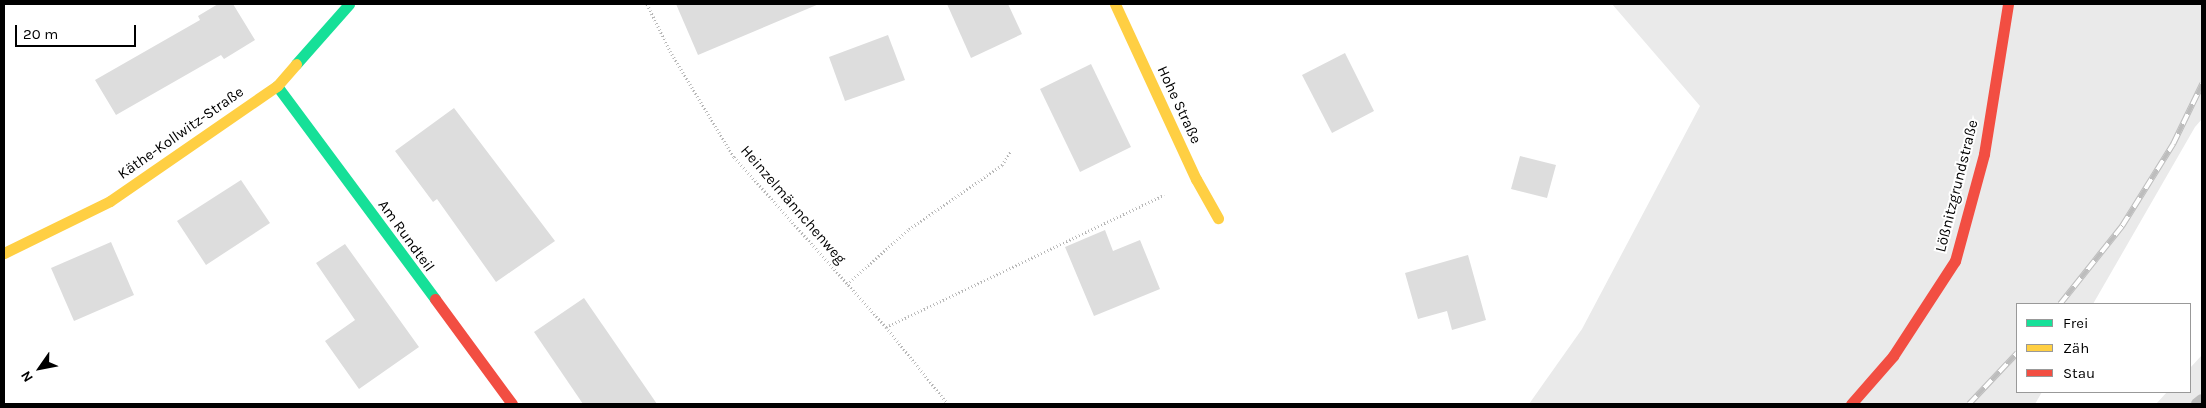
<!DOCTYPE html>
<meta charset="utf-8">
<style>
body{margin:0}
#map{position:relative;width:2206px;height:408px;overflow:hidden;background:#fff;font-family:Karla,sans-serif}
div>[style]{position:absolute}
.green>*{inset:0;background:#eaeaea}
.stream>*{height:12px;margin:-6px;padding:0 6px;transform-origin:6px;border-radius:6px;background:#bcbcbc}
.building>*{inset:0;background:#ddd}
.path>*{height:3px;margin-top:-1.5px;transform-origin:0;background:repeating-linear-gradient(90deg,#b8b8b8 0 1px,transparent 0 3.5px)}
.fast>*{height:11px;margin:-5.5px;padding:0 5.5px;transform-origin:5.5px;border-radius:5.5px;background:#16e098}
.slow>*{height:11px;margin:-5.5px;padding:0 5.5px;transform-origin:5.5px;border-radius:5.5px;background:#ffcf43}
.jam>*{height:11px;margin:-5.5px;padding:0 5.5px;transform-origin:5.5px;border-radius:5.5px;background:#f24e42}
.rail>*{height:5.5px;margin-top:-2.75px;transform-origin:0;background:repeating-linear-gradient(90deg,#fff 0 11px,#bdbdbd 0 22px);box-sizing:border-box;border-block:1px solid #bdbdbd}
span{translate:-50% -50%;white-space:nowrap;text-align:center;line-height:1.15;-webkit-text-stroke:4px #fff;paint-order:stroke}
.street-label{font-size:15px;color:#000}
.frame{position:absolute;inset:0;border:5px solid #000;pointer-events:none}
.legend{position:absolute;left:2016px;top:303px;width:175px;height:90px;box-sizing:border-box;background:#fff;border:1px solid #999;margin:0;padding:6px 9px;list-style:none;font-size:15px;color:#000}
.legend li{display:flex;align-items:center;gap:10px;height:25px}
.legend b{width:25px;border:1px solid #999}
.north{position:absolute;left:15px;top:343px;width:50px;height:50px;-webkit-text-stroke:4px #fff;paint-order:stroke;rotate:237deg;font-size:14px;font-weight:700;line-height:20px;text-align:center;color:#000}
.north::after{content:'';display:block;margin:auto;width:18px;height:22px;background:#000;clip-path:polygon(50% 0,100% 100%,50% 72%,0 100%)}
.scale{position:absolute;left:15px;top:25px;width:121px;height:22px;box-sizing:border-box;border:2px solid #000;border-top:0;padding-left:6px;font-size:15px;line-height:18px;white-space:nowrap;color:#000;-webkit-text-stroke:4px #fff;paint-order:stroke}
</style>
<div id="map">
<div class="green">
<div style="clip-path:polygon(1612px 4px,2202px 4px,2202px 119px,2195px 127px,2093px 304px,2017px 304px,2017px 392px,2042px 392px,2035px 404px,1529px 404px,1582px 329px,1700px 106px)"></div>
<div style="clip-path:polygon(2202px 355px,2202px 404px,2156px 404px,2167px 392px,2190px 392px,2190px 368px)"></div>
</div>
<div class="stream">
<div style="left:2197px;top:404px;width:6px;rotate:-39deg"></div>
</div>
<div class="building">
<div style="clip-path:polygon(218px 4px,233px 4px,255px 40px,224px 59px,221px 55px,116px 115px,95px 80px,200px 20px,198px 16px)"></div>
<div style="clip-path:polygon(676px 4px,819px 4px,698px 55px)"></div>
<div style="clip-path:polygon(947px 4px,1008px 4px,1022px 34px,971px 58px)"></div>
<div style="clip-path:polygon(888px 35px,905px 80px,845px 101px,829px 57px)"></div>
<div style="clip-path:polygon(1345px 53px,1374px 111px,1332px 133px,1302px 75px)"></div>
<div style="clip-path:polygon(1091px 64px,1131px 147px,1080px 172px,1040px 89px)"></div>
<div style="clip-path:polygon(454px 108px,555px 241px,496px 282px,437px 199px,433px 202px,395px 151px)"></div>
<div style="clip-path:polygon(1520px 156px,1556px 165px,1547px 198px,1511px 189px)"></div>
<div style="clip-path:polygon(241px 180px,270px 223px,206px 265px,177px 221px)"></div>
<div style="clip-path:polygon(1105px 230px,1113px 251px,1140px 240px,1160px 289px,1094px 316px,1065px 247px)"></div>
<div style="clip-path:polygon(111px 242px,134px 295px,74px 321px,51px 268px)"></div>
<div style="clip-path:polygon(345px 244px,419px 347px,359px 389px,325px 341px,355px 320px,316px 263px)"></div>
<div style="clip-path:polygon(1468px 255px,1486px 320px,1452px 330px,1447px 311px,1418px 319px,1405px 273px)"></div>
<div style="clip-path:polygon(584px 298px,657px 404px,583px 404px,534px 332px)"></div>
</div>
<div class="path">
<div style="left:647px;top:4px;width:52px;rotate:63.9deg"></div>
<div style="left:670px;top:51px;width:124px;rotate:58.9deg"></div>
<div style="left:734px;top:157px;width:228px;rotate:48.2deg"></div>
<div style="left:886px;top:327px;width:99px;rotate:51.2deg"></div>
<div style="left:847px;top:284px;width:83px;rotate:-41.6deg"></div>
<div style="left:909px;top:229px;width:113px;rotate:-34.5deg"></div>
<div style="left:1002px;top:165px;width:17px;rotate:-57deg"></div>
<div style="left:886px;top:327px;width:308px;rotate:-25.4deg"></div>
</div>
<div class="fast">
<div style="left:296px;top:64px;width:80px;rotate:-48.5deg"></div>
<div style="left:277px;top:86px;width:265px;rotate:53.4deg"></div>
</div>
<div class="slow">
<div style="left:1115px;top:4px;width:193px;rotate:65.2deg"></div>
<div style="left:1196px;top:179px;width:45px;rotate:60.6deg"></div>
<div style="left:4px;top:253px;width:118px;rotate:-26.1deg"></div>
<div style="left:110px;top:201px;width:203px;rotate:-34.6deg"></div>
<div style="left:277px;top:86px;width:29px;rotate:-49deg"></div>
</div>
<div class="jam">
<div style="left:435px;top:299px;width:130px;rotate:53.7deg"></div>
<div style="left:1851px;top:404px;width:64px;rotate:-48.8deg"></div>
<div style="left:1893px;top:356px;width:113px;rotate:-56.9deg"></div>
<div style="left:1955px;top:261px;width:111px;rotate:-74.8deg"></div>
<div style="left:1984px;top:154px;width:152px;rotate:-80.9deg"></div>
</div>
<div class="rail">
<div style="left:2060px;top:304px;width:100px;rotate:-51.5deg"></div>
<div style="left:2122px;top:226px;width:97px;rotate:-58.1deg"></div>
<div style="left:2173px;top:144px;width:67px;rotate:-64.2deg"></div>
<div style="left:1969px;top:404px;width:70px;rotate:-46.7deg"></div>
</div>
<div class="street-label">
<span style="left:1179px;top:105px;rotate:65deg">Hohe Straße</span>
<span style="left:181px;top:133px;rotate:-35deg">Käthe-Kollwitz-Straße</span>
<span style="left:1957px;top:186px;rotate:-76deg">Lößnitzgrundstraße</span>
<span style="left:793px;top:205px;rotate:49deg">Heinzelmännchenweg</span>
<span style="left:406px;top:236px;rotate:54deg">Am Rundteil</span>
</div>
<div class="frame"></div>
<ul class="legend">
<li><b style="height:6px;background:#16e098"></b>Frei</li>
<li><b style="height:6px;background:#ffcf43"></b>Zäh</li>
<li><b style="height:6px;background:#f24e42"></b>Stau</li>
</ul>
<div class="north">N</div>
<div class="scale">20 m</div>
</div>
